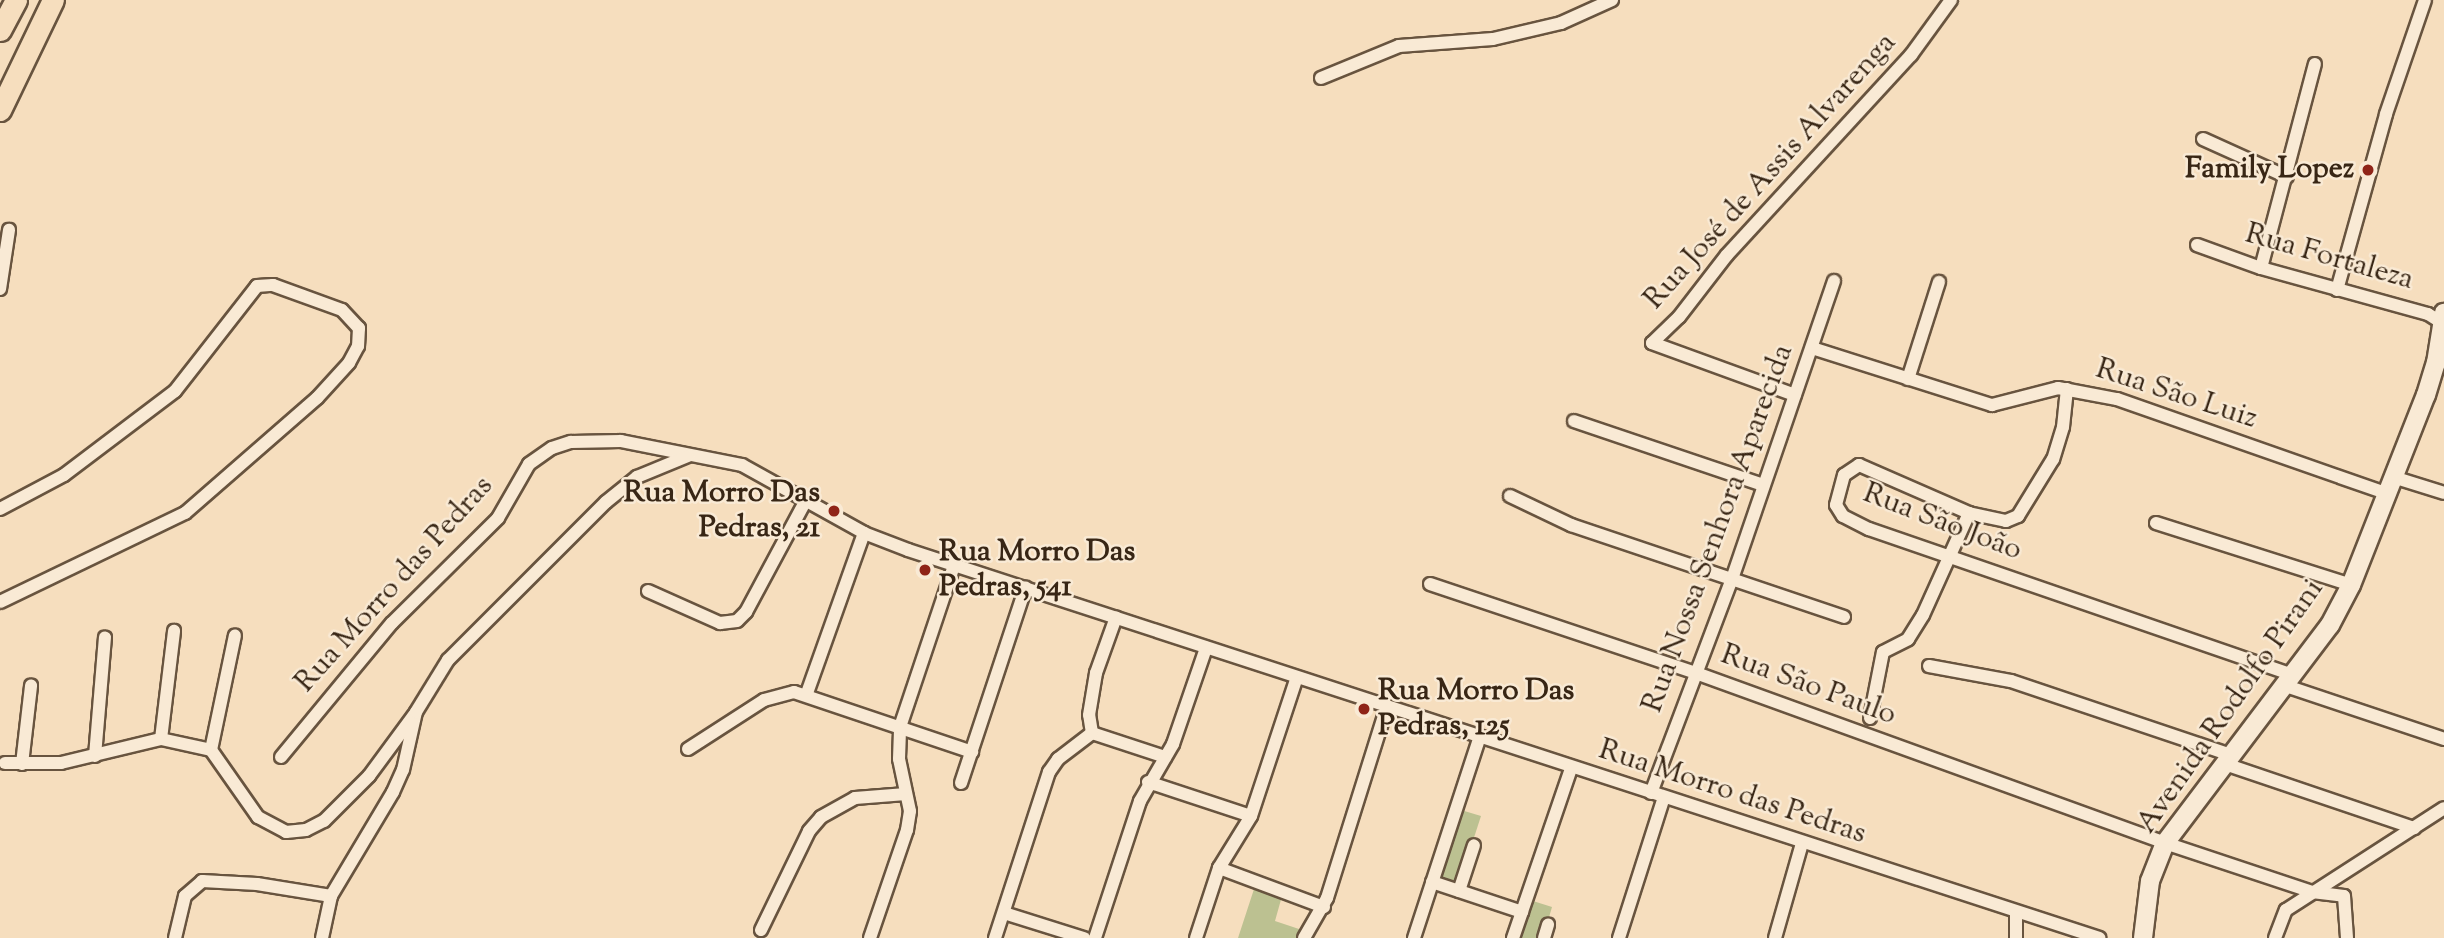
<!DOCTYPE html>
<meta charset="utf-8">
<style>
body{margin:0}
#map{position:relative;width:2444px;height:938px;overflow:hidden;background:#f6debe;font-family:"Sorts Mill Goudy",serif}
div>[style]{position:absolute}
.green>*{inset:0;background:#bcc191}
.roads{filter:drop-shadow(2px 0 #68543f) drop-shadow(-2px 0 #68543f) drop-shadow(0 2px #68543f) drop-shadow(0 -2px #68543f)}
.street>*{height:12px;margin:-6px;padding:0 6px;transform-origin:6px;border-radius:6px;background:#f9ead5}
.secondary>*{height:18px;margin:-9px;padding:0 9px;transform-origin:9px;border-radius:9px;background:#f9ead5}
.highway>*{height:21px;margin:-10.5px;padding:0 10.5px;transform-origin:10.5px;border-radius:10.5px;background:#f6debe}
.dots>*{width:19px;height:19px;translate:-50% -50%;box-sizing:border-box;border:4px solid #f9ead5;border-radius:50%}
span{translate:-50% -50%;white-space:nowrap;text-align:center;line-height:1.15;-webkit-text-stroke:5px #f9ead5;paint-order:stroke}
.poi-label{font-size:30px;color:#382615;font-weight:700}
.right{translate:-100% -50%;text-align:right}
.left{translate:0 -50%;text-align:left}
.street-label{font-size:30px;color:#382615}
</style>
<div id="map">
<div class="green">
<div style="clip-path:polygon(1461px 810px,1481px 816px,1457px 890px,1438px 884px)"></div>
<div style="clip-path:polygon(1255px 886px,1282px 896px,1275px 921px,1302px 930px,1297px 938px,1238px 938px)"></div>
<div style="clip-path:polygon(1533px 901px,1552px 907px,1543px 938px,1521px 938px)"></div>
</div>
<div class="roads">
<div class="street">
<div style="left:1321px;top:78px;width:84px;rotate:-22.3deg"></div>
<div style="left:1399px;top:46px;width:94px;rotate:-4.3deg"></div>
<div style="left:1493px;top:39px;width:70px;rotate:-13.2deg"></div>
<div style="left:1561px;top:23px;width:56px;rotate:-24.3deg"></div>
<div style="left:2203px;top:139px;width:92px;rotate:24.3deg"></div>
<div style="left:2197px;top:245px;width:68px;rotate:19.8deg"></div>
<div style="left:2261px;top:268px;width:173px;rotate:15.4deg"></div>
<div style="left:2428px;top:314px;width:19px;rotate:32deg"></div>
<div style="left:2261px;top:268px;width:211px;rotate:-75.2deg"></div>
<div style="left:0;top:289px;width:60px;rotate:-81.3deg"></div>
<div style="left:2337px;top:290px;width:183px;rotate:-74.4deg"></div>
<div style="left:2386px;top:114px;width:120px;rotate:-71.1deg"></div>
<div style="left:1652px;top:343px;width:37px;rotate:-44deg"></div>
<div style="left:1679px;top:317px;width:78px;rotate:-52.3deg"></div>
<div style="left:1727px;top:255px;width:272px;rotate:-47.4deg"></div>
<div style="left:1911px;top:55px;width:68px;rotate:-54deg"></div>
<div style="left:1652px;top:343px;width:152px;rotate:20deg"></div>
<div style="left:1812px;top:348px;width:189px;rotate:17.6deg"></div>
<div style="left:1992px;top:405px;width:68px;rotate:-14.4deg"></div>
<div style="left:2058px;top:388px;width:60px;rotate:10.6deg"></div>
<div style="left:2117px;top:399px;width:285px;rotate:19.3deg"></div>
<div style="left:1908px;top:379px;width:102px;rotate:-72.3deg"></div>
<div style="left:2067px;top:389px;width:38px;rotate:96deg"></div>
<div style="left:2063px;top:427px;width:34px;rotate:107deg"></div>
<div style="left:2053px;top:459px;width:67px;rotate:121.6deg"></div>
<div style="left:2018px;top:516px;width:13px;rotate:157deg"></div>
<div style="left:2006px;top:521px;width:38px;rotate:-168deg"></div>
<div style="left:1969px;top:513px;width:120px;rotate:-156.4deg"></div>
<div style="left:1859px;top:465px;width:18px;rotate:146deg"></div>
<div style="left:1844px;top:475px;width:31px;rotate:105deg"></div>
<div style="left:1836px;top:505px;width:13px;rotate:58deg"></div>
<div style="left:1843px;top:516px;width:29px;rotate:27deg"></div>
<div style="left:1869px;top:529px;width:448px;rotate:19deg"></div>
<div style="left:1574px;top:421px;width:200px;rotate:18.7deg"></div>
<div style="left:2393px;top:477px;width:53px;rotate:17.4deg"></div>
<div style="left:1510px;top:496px;width:68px;rotate:25.4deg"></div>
<div style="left:1571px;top:525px;width:288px;rotate:18.6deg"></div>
<div style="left:0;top:509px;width:72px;rotate:-28deg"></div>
<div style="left:64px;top:475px;width:139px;rotate:-37.1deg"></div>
<div style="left:175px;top:391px;width:133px;rotate:-52deg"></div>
<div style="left:257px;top:286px;width:16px;rotate:-4deg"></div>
<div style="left:273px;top:285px;width:73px;rotate:19.9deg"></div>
<div style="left:342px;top:310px;width:25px;rotate:47deg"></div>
<div style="left:359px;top:328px;width:18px;rotate:93deg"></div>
<div style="left:358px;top:346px;width:19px;rotate:118deg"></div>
<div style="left:349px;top:363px;width:47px;rotate:132.4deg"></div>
<div style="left:317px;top:398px;width:175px;rotate:138.9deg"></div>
<div style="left:185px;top:513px;width:205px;rotate:154.3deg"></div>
<div style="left:2156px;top:523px;width:205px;rotate:17.6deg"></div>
<div style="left:1430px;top:584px;width:280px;rotate:18.5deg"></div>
<div style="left:1696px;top:673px;width:499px;rotate:19.9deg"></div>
<div style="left:2165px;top:843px;width:155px;rotate:18.4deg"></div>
<div style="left:2312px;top:892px;width:32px;rotate:7deg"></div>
<div style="left:2344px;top:896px;width:42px;rotate:85.9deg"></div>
<div style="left:648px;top:591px;width:79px;rotate:24deg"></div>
<div style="left:720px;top:623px;width:17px;rotate:-7deg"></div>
<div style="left:737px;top:621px;width:13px;rotate:-45deg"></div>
<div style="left:746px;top:612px;width:127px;rotate:-61.8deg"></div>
<div style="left:1929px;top:666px;width:83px;rotate:10.4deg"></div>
<div style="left:2011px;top:681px;width:232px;rotate:18.6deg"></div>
<div style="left:2286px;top:686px;width:167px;rotate:18.5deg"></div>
<div style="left:807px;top:693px;width:170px;rotate:-70.4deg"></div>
<div style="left:1870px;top:718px;width:67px;rotate:-78.9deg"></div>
<div style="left:1883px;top:652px;width:28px;rotate:-27deg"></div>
<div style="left:1908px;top:639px;width:28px;rotate:-58deg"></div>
<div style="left:1923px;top:615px;width:112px;rotate:-65.7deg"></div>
<div style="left:1092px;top:733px;width:77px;rotate:18.2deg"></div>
<div style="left:161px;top:739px;width:109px;rotate:-83.1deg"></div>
<div style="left:688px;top:749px;width:90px;rotate:-32.8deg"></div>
<div style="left:764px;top:700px;width:31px;rotate:-15deg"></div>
<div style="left:794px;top:692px;width:188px;rotate:18.6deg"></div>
<div style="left:211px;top:750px;width:117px;rotate:-78.2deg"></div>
<div style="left:95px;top:756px;width:119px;rotate:-85.2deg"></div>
<div style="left:281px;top:757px;width:174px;rotate:-50.4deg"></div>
<div style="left:392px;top:623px;width:149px;rotate:-44.7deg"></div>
<div style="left:498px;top:518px;width:62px;rotate:-60.1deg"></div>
<div style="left:529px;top:464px;width:28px;rotate:-35deg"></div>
<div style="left:552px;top:448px;width:20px;rotate:-18deg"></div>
<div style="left:571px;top:442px;width:50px;rotate:-1.1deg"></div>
<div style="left:621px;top:441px;width:123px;rotate:11.2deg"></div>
<div style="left:742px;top:465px;width:140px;rotate:29.1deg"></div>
<div style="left:864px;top:533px;width:47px;rotate:21.1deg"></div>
<div style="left:908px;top:550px;width:1253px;rotate:18.04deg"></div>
<div style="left:5px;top:763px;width:56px"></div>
<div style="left:61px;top:763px;width:103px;rotate:-13.5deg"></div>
<div style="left:161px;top:739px;width:51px;rotate:12.4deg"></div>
<div style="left:211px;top:750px;width:82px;rotate:55deg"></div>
<div style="left:258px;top:817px;width:32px;rotate:28deg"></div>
<div style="left:286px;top:832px;width:20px;rotate:-6deg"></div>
<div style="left:306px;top:830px;width:20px;rotate:-27deg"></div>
<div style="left:324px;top:821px;width:64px;rotate:-45deg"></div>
<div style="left:369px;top:776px;width:76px;rotate:-53.6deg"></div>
<div style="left:22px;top:764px;width:79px;rotate:-83.4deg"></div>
<div style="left:2225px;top:764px;width:200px;rotate:18.7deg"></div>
<div style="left:1148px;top:782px;width:108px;rotate:18.3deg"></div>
<div style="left:961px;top:783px;width:206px;rotate:-71.7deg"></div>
<div style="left:1651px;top:793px;width:229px;rotate:-69.3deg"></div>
<div style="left:1732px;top:579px;width:315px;rotate:-71.1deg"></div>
<div style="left:1219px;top:868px;width:112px;rotate:20.4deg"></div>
<div style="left:1432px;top:882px;width:95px;rotate:18.4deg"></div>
<div style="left:1459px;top:891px;width:48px;rotate:-71.9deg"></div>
<div style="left:2016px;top:912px;width:26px;rotate:90deg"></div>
<div style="left:1004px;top:913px;width:84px;rotate:17.4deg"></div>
<div style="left:761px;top:930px;width:110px;rotate:-64.1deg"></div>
<div style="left:809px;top:831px;width:18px;rotate:-49deg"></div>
<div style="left:821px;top:817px;width:39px;rotate:-29deg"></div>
<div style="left:855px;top:798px;width:51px;rotate:-4.5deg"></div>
<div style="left:175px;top:938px;width:43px;rotate:-76.6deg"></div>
<div style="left:185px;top:896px;width:23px;rotate:-41deg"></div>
<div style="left:202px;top:881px;width:55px;rotate:3.1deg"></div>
<div style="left:257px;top:884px;width:75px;rotate:9.2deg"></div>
<div style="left:322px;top:938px;width:43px;rotate:-77.9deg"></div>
<div style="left:331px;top:896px;width:121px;rotate:-59.2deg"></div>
<div style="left:393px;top:792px;width:24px;rotate:-66deg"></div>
<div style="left:403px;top:770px;width:59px;rotate:-77.4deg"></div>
<div style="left:416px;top:712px;width:61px;rotate:-58.4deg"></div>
<div style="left:448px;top:660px;width:223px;rotate:-45deg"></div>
<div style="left:606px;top:502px;width:40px;rotate:-39deg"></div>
<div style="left:637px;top:477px;width:55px;rotate:-22.4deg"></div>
<div style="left:870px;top:938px;width:114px;rotate:-71.1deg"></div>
<div style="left:907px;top:830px;width:19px;rotate:-81deg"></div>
<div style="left:910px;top:811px;width:53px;rotate:-101.9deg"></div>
<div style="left:899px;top:759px;width:32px;rotate:-88deg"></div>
<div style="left:900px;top:727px;width:170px;rotate:-71.5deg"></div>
<div style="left:995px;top:938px;width:175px;rotate:-72deg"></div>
<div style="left:1049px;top:772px;width:16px;rotate:-55deg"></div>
<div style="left:1058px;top:759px;width:43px;rotate:-37.4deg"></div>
<div style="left:1092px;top:733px;width:18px;rotate:-99deg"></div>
<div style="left:1089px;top:715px;width:43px;rotate:-80.5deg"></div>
<div style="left:1096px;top:673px;width:59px;rotate:-70.3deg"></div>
<div style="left:1095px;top:938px;width:144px;rotate:-71.8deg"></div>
<div style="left:1140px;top:801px;width:66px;rotate:-59.9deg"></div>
<div style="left:1173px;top:744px;width:102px;rotate:-71deg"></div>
<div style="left:1196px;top:938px;width:74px;rotate:-71.8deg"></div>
<div style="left:1219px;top:868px;width:61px;rotate:-58.4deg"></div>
<div style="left:1251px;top:816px;width:146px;rotate:-71.7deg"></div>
<div style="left:1304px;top:938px;width:46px;rotate:-60.1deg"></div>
<div style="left:1327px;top:898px;width:200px;rotate:-72.6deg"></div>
<div style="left:1414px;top:938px;width:209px;rotate:-71.9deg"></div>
<div style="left:1513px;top:938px;width:179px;rotate:-71.1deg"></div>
<div style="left:1544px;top:938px;width:14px;rotate:-73deg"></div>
<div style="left:1619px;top:938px;width:148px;rotate:-72.3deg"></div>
<div style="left:1775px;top:938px;width:99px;rotate:-74.1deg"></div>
<div style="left:2275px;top:938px;width:30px;rotate:-69deg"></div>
<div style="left:2286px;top:910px;width:188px;rotate:-32.8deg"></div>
</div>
<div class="secondary">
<div style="left:2143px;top:938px;width:57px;rotate:-83deg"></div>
<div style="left:2150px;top:881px;width:41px;rotate:-68.5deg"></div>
<div style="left:2165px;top:843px;width:273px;rotate:-52.9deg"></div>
<div style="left:2330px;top:625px;width:45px;rotate:-62.3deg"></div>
<div style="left:2351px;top:585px;width:204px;rotate:-68.5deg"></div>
<div style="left:2426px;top:395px;width:34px;rotate:-73deg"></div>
<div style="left:2436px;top:363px;width:51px;rotate:-80.9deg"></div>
</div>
<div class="highway">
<div style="left:0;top:30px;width:34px;rotate:-62deg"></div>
<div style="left:0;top:110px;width:122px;rotate:-64.3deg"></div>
</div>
</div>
<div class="dots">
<div style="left:2368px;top:170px;background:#8f2418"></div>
<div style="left:834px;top:511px;background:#8f2418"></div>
<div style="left:925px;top:570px;background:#8f2418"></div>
<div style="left:1364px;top:709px;background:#8f2418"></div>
</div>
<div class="poi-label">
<span class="right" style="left:2354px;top:170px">Family Lopez</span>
<span class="right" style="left:820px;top:511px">Rua Morro Das<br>Pedras, 21</span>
<span class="left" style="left:939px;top:570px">Rua Morro Das<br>Pedras, 541</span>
<span class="left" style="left:1378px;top:709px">Rua Morro Das<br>Pedras, 125</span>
</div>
<div class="street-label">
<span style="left:1771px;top:172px;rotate:-48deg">Rua José de Assis Alvarenga</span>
<span style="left:2329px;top:258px;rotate:16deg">Rua Fortaleza</span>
<span style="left:2176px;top:395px;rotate:18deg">Rua São Luiz</span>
<span style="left:1942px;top:523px;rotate:21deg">Rua São João</span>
<span style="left:1719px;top:529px;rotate:-70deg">Rua Nossa Senhora Aparecida</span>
<span style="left:395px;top:585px;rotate:-48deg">Rua Morro das Pedras</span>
<span style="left:1808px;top:686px;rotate:20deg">Rua São Paulo</span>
<span style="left:2231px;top:707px;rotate:-55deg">Avenida Rodolfo Pirani</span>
<span style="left:1732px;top:793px;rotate:18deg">Rua Morro das Pedras</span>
</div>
</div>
